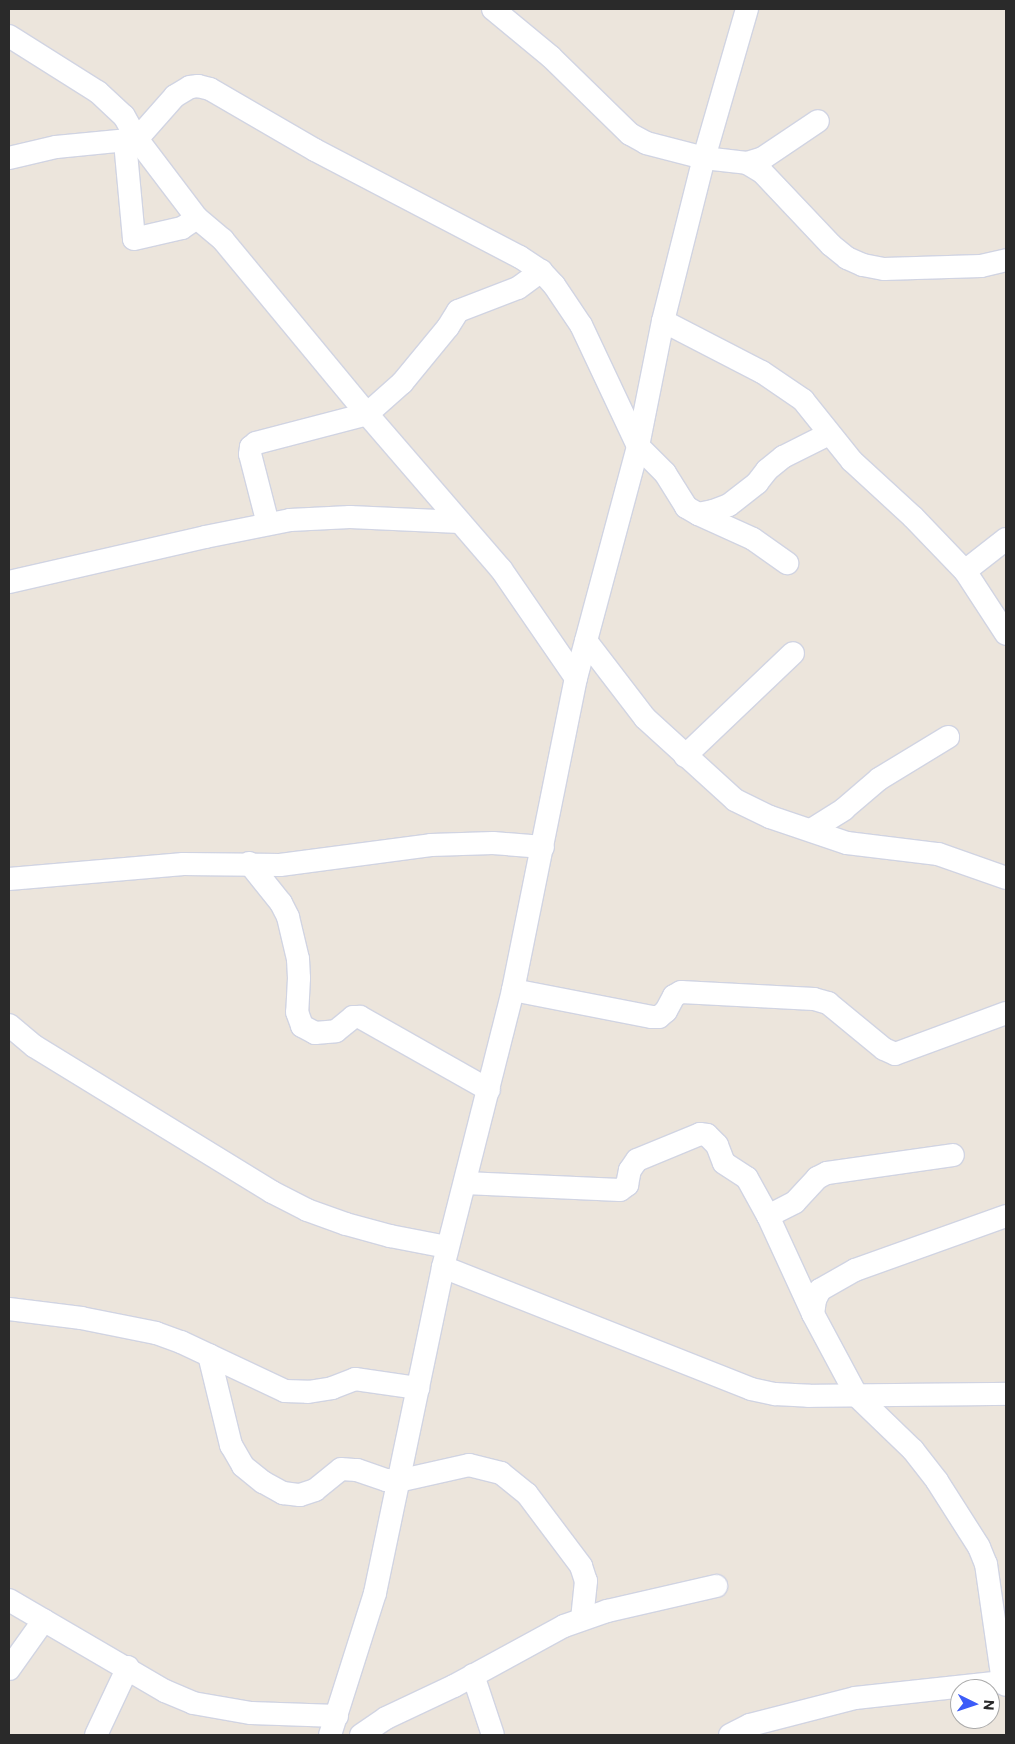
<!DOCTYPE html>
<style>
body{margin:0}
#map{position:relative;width:1015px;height:1744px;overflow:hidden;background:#ece5dc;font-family:Commissioner,sans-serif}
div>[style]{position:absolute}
.roads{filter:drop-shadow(1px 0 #d1d4e2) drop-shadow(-1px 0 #d1d4e2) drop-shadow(0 1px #d1d4e2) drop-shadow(0 -1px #d1d4e2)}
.minor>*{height:22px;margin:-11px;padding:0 11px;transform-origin:11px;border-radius:11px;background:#fff}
span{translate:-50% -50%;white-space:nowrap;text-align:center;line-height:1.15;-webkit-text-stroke:4px #fff;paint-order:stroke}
.frame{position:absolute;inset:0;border:10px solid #2a2a2a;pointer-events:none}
.north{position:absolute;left:950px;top:1679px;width:50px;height:50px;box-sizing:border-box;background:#fff;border:1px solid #aaa;border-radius:50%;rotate:94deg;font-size:14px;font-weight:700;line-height:20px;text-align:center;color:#2a2a2a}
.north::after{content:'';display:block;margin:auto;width:18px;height:22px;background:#3c5cf8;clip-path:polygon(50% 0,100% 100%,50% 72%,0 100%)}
</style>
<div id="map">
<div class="roads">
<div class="minor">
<div style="left:493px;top:9px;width:75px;rotate:39.6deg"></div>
<div style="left:551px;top:57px;width:110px;rotate:44.3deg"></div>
<div style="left:630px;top:134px;width:18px;rotate:29deg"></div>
<div style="left:646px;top:143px;width:60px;rotate:14.5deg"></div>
<div style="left:704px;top:158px;width:43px;rotate:6.6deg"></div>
<div style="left:747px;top:163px;width:17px;rotate:31deg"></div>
<div style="left:762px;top:172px;width:100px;rotate:46.6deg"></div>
<div style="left:831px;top:245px;width:21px;rotate:39deg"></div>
<div style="left:847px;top:258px;width:17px;rotate:24deg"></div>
<div style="left:863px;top:265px;width:21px;rotate:11deg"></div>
<div style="left:884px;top:269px;width:97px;rotate:-1.8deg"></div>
<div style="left:981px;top:266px;width:26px;rotate:-13deg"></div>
<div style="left:9px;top:36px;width:105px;rotate:32.2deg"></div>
<div style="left:98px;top:92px;width:35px;rotate:43deg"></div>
<div style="left:124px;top:116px;width:26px;rotate:61deg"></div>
<div style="left:137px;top:139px;width:99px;rotate:52.8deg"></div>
<div style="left:197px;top:218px;width:34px;rotate:40deg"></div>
<div style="left:223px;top:240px;width:226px;rotate:50.4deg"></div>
<div style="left:367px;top:414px;width:205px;rotate:49.2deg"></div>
<div style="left:501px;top:569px;width:132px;rotate:55.5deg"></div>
<div style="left:125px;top:142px;width:97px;rotate:84.7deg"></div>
<div style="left:134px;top:239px;width:49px;rotate:-12.9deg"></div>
<div style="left:182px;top:228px;width:18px;rotate:-34deg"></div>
<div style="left:9px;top:158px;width:48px;rotate:-13.2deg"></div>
<div style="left:56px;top:147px;width:81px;rotate:-5.6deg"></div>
<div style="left:137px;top:139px;width:57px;rotate:-48.5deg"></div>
<div style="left:175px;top:96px;width:17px;rotate:-31deg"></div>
<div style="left:190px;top:87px;width:8px;rotate:-7deg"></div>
<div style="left:198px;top:86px;width:12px;rotate:14deg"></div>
<div style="left:210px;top:89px;width:121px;rotate:30.2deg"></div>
<div style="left:315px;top:150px;width:231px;rotate:27.6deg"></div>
<div style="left:520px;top:257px;width:25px;rotate:34deg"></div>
<div style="left:541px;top:271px;width:19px;rotate:47deg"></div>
<div style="left:554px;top:285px;width:48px;rotate:56deg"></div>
<div style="left:581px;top:325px;width:134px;rotate:64.8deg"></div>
<div style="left:638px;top:446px;width:38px;rotate:45deg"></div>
<div style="left:665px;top:473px;width:40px;rotate:58deg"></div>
<div style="left:686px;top:507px;width:14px;rotate:30deg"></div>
<div style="left:698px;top:514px;width:15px;rotate:-11deg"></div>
<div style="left:713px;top:511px;width:17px;rotate:-21deg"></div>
<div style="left:729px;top:505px;width:36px;rotate:-38deg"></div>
<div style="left:757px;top:483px;width:16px;rotate:-52deg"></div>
<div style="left:767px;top:470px;width:21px;rotate:-39deg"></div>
<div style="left:783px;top:457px;width:51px;rotate:-26.6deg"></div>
<div style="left:747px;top:163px;width:17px;rotate:-17deg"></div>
<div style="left:763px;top:158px;width:66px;rotate:-33.9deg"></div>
<div style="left:663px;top:321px;width:111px;rotate:27.3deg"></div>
<div style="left:762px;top:372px;width:50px;rotate:34.3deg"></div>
<div style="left:803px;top:400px;width:78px;rotate:51.2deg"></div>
<div style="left:852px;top:461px;width:83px;rotate:42.6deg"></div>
<div style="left:913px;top:517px;width:75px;rotate:46.1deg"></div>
<div style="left:965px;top:571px;width:75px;rotate:56.9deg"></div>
<div style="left:698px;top:514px;width:60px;rotate:24.4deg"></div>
<div style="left:753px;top:539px;width:42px;rotate:35.2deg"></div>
<div style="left:268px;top:524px;width:72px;rotate:-104.4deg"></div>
<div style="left:250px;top:454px;width:7px;rotate:-82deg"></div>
<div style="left:251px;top:447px;width:6px;rotate:-39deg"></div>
<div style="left:256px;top:443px;width:115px;rotate:-14.6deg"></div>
<div style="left:367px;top:414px;width:47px;rotate:-41.5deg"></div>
<div style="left:402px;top:383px;width:72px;rotate:-50.6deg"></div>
<div style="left:448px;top:327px;width:19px;rotate:-58deg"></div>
<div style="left:458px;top:311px;width:64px;rotate:-21deg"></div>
<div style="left:518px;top:288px;width:29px;rotate:-36deg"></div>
<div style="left:965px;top:571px;width:52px;rotate:-38deg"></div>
<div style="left:9px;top:582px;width:201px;rotate:-12.9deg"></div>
<div style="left:205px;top:537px;width:87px;rotate:-11.3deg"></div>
<div style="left:290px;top:520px;width:60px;rotate:-2.9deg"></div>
<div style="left:350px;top:517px;width:110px;rotate:2.6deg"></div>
<div style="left:586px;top:641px;width:97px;rotate:52.5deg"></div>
<div style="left:645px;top:718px;width:122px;rotate:42.3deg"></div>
<div style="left:735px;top:800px;width:39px;rotate:26deg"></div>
<div style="left:770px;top:817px;width:81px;rotate:18.7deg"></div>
<div style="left:847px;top:843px;width:92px;rotate:6.9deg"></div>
<div style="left:938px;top:854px;width:72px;rotate:19.4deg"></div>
<div style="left:685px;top:756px;width:149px;rotate:-43.6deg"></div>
<div style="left:811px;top:830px;width:39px;rotate:-32deg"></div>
<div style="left:844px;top:809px;width:46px;rotate:-40.6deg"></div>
<div style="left:879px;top:779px;width:81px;rotate:-31.3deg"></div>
<div style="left:249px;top:863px;width:51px;rotate:51.3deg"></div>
<div style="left:281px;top:903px;width:16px;rotate:63deg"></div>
<div style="left:288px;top:917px;width:43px;rotate:76.6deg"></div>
<div style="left:298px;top:959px;width:19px;rotate:87deg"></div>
<div style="left:299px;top:978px;width:34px;rotate:93deg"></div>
<div style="left:297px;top:1012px;width:15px;rotate:70deg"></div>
<div style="left:302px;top:1026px;width:15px;rotate:28deg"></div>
<div style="left:315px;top:1033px;width:21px;rotate:-5deg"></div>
<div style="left:336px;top:1031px;width:22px;rotate:-39deg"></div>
<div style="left:353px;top:1017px;width:7px"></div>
<div style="left:360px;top:1017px;width:148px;rotate:29.5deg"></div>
<div style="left:9px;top:879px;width:175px;rotate:-4.9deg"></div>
<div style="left:183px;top:864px;width:97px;rotate:0.6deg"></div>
<div style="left:280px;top:865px;width:152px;rotate:-7.5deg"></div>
<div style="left:431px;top:845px;width:62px;rotate:-1.8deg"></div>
<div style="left:493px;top:843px;width:50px;rotate:4.6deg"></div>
<div style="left:513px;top:990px;width:142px;rotate:11deg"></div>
<div style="left:652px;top:1017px;width:7px"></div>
<div style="left:659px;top:1017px;width:9px;rotate:-41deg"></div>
<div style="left:666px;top:1011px;width:17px;rotate:-62deg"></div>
<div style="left:674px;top:996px;width:8px;rotate:-30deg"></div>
<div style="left:681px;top:992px;width:133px;rotate:3deg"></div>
<div style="left:814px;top:999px;width:15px;rotate:16deg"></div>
<div style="left:828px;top:1003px;width:72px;rotate:39.4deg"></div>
<div style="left:884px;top:1049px;width:12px;rotate:24deg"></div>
<div style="left:895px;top:1054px;width:118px;rotate:-20.3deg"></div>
<div style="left:9px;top:1025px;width:33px;rotate:40deg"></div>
<div style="left:34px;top:1046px;width:279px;rotate:31.5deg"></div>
<div style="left:272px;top:1192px;width:39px;rotate:27deg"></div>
<div style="left:307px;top:1210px;width:41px;rotate:19.7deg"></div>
<div style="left:346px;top:1224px;width:46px;rotate:15.3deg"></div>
<div style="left:390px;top:1236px;width:58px;rotate:10.9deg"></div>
<div style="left:465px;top:1183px;width:155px;rotate:2.6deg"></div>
<div style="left:620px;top:1190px;width:9px;rotate:-36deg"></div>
<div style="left:627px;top:1185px;width:15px;rotate:-79deg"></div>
<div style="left:630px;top:1170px;width:12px;rotate:-55deg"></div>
<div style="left:637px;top:1160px;width:68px;rotate:-22.4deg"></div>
<div style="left:700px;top:1134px;width:7px;rotate:8deg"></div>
<div style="left:707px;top:1135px;width:14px;rotate:45deg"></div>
<div style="left:717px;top:1145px;width:19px;rotate:69deg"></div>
<div style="left:724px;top:1163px;width:27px;rotate:33deg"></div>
<div style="left:747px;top:1178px;width:43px;rotate:61.1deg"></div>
<div style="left:768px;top:1216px;width:108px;rotate:65.3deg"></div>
<div style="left:768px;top:1216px;width:30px;rotate:-27deg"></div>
<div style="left:795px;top:1202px;width:33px;rotate:-47deg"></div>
<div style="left:817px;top:1178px;width:11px;rotate:-27deg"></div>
<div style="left:827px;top:1173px;width:127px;rotate:-8.1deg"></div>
<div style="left:1006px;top:1216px;width:160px;rotate:160.3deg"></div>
<div style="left:855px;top:1270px;width:40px;rotate:150.3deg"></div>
<div style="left:820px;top:1290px;width:11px;rotate:117deg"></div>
<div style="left:815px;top:1300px;width:14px;rotate:98deg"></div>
<div style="left:813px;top:1314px;width:93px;rotate:61.8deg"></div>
<div style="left:857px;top:1396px;width:78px;rotate:44deg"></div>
<div style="left:913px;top:1450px;width:39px;rotate:52deg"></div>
<div style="left:937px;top:1481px;width:78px;rotate:57.5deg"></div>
<div style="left:979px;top:1547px;width:18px;rotate:68deg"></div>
<div style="left:986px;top:1564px;width:119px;rotate:81.8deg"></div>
<div style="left:1003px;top:1682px;width:4px;rotate:45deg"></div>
<div style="left:443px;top:1267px;width:331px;rotate:21.6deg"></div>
<div style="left:751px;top:1389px;width:25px;rotate:12deg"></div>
<div style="left:775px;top:1394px;width:34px;rotate:3deg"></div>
<div style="left:809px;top:1396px;width:197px;rotate:-0.6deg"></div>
<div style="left:9px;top:1309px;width:73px;rotate:7.1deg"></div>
<div style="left:81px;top:1318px;width:76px;rotate:11.3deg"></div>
<div style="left:156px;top:1333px;width:27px;rotate:20deg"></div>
<div style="left:181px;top:1342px;width:115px;rotate:25.2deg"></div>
<div style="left:285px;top:1391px;width:23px;rotate:2deg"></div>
<div style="left:308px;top:1392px;width:24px;rotate:-9deg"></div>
<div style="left:332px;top:1388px;width:25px;rotate:-21deg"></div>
<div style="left:355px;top:1379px;width:64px;rotate:8.1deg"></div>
<div style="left:209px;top:1355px;width:93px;rotate:76.3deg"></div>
<div style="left:231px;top:1445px;width:24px;rotate:60deg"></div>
<div style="left:243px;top:1466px;width:26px;rotate:39deg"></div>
<div style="left:263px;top:1482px;width:23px;rotate:29deg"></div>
<div style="left:283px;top:1493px;width:17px;rotate:7deg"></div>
<div style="left:300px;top:1495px;width:16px;rotate:-18deg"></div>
<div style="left:315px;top:1490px;width:33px;rotate:-39deg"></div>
<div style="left:341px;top:1469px;width:16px;rotate:4deg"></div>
<div style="left:357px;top:1470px;width:31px;rotate:19deg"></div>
<div style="left:386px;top:1480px;width:12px;rotate:5deg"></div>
<div style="left:398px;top:1481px;width:73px;rotate:-12.7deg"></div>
<div style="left:469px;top:1465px;width:33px;rotate:14deg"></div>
<div style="left:501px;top:1473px;width:33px;rotate:39deg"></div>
<div style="left:527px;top:1494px;width:90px;rotate:53.1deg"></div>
<div style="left:581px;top:1566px;width:16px;rotate:72deg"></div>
<div style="left:586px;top:1581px;width:37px;rotate:96deg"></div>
<div style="left:9px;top:1600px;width:181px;rotate:30.3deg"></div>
<div style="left:165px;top:1691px;width:30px;rotate:23deg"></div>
<div style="left:193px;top:1703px;width:59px;rotate:9.8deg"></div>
<div style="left:251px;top:1713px;width:86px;rotate:2deg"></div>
<div style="left:9px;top:1669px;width:60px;rotate:-54.5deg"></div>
<div style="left:473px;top:1675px;width:63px;rotate:71.6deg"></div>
<div style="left:96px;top:1735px;width:75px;rotate:-64.8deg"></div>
<div style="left:330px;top:1735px;width:149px;rotate:-72.4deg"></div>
<div style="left:375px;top:1593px;width:333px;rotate:-78.2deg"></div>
<div style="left:443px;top:1267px;width:286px;rotate:-75.8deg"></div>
<div style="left:513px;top:990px;width:318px;rotate:-78.6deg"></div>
<div style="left:576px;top:678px;width:240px;rotate:-75deg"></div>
<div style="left:638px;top:446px;width:127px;rotate:-78.7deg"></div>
<div style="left:663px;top:321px;width:168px;rotate:-75.9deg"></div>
<div style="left:704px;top:158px;width:155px;rotate:-73.9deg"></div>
<div style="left:361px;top:1735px;width:30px;rotate:-34deg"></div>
<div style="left:386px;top:1718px;width:75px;rotate:-25.2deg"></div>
<div style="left:454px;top:1686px;width:125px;rotate:-28.6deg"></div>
<div style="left:564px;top:1626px;width:46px;rotate:-19.2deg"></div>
<div style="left:607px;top:1611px;width:112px;rotate:-12.9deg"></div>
<div style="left:730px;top:1735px;width:22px;rotate:-27deg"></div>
<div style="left:750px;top:1725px;width:108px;rotate:-14.4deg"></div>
<div style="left:855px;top:1698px;width:149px;rotate:-6.2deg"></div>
</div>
</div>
<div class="frame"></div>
<div class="north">N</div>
</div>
